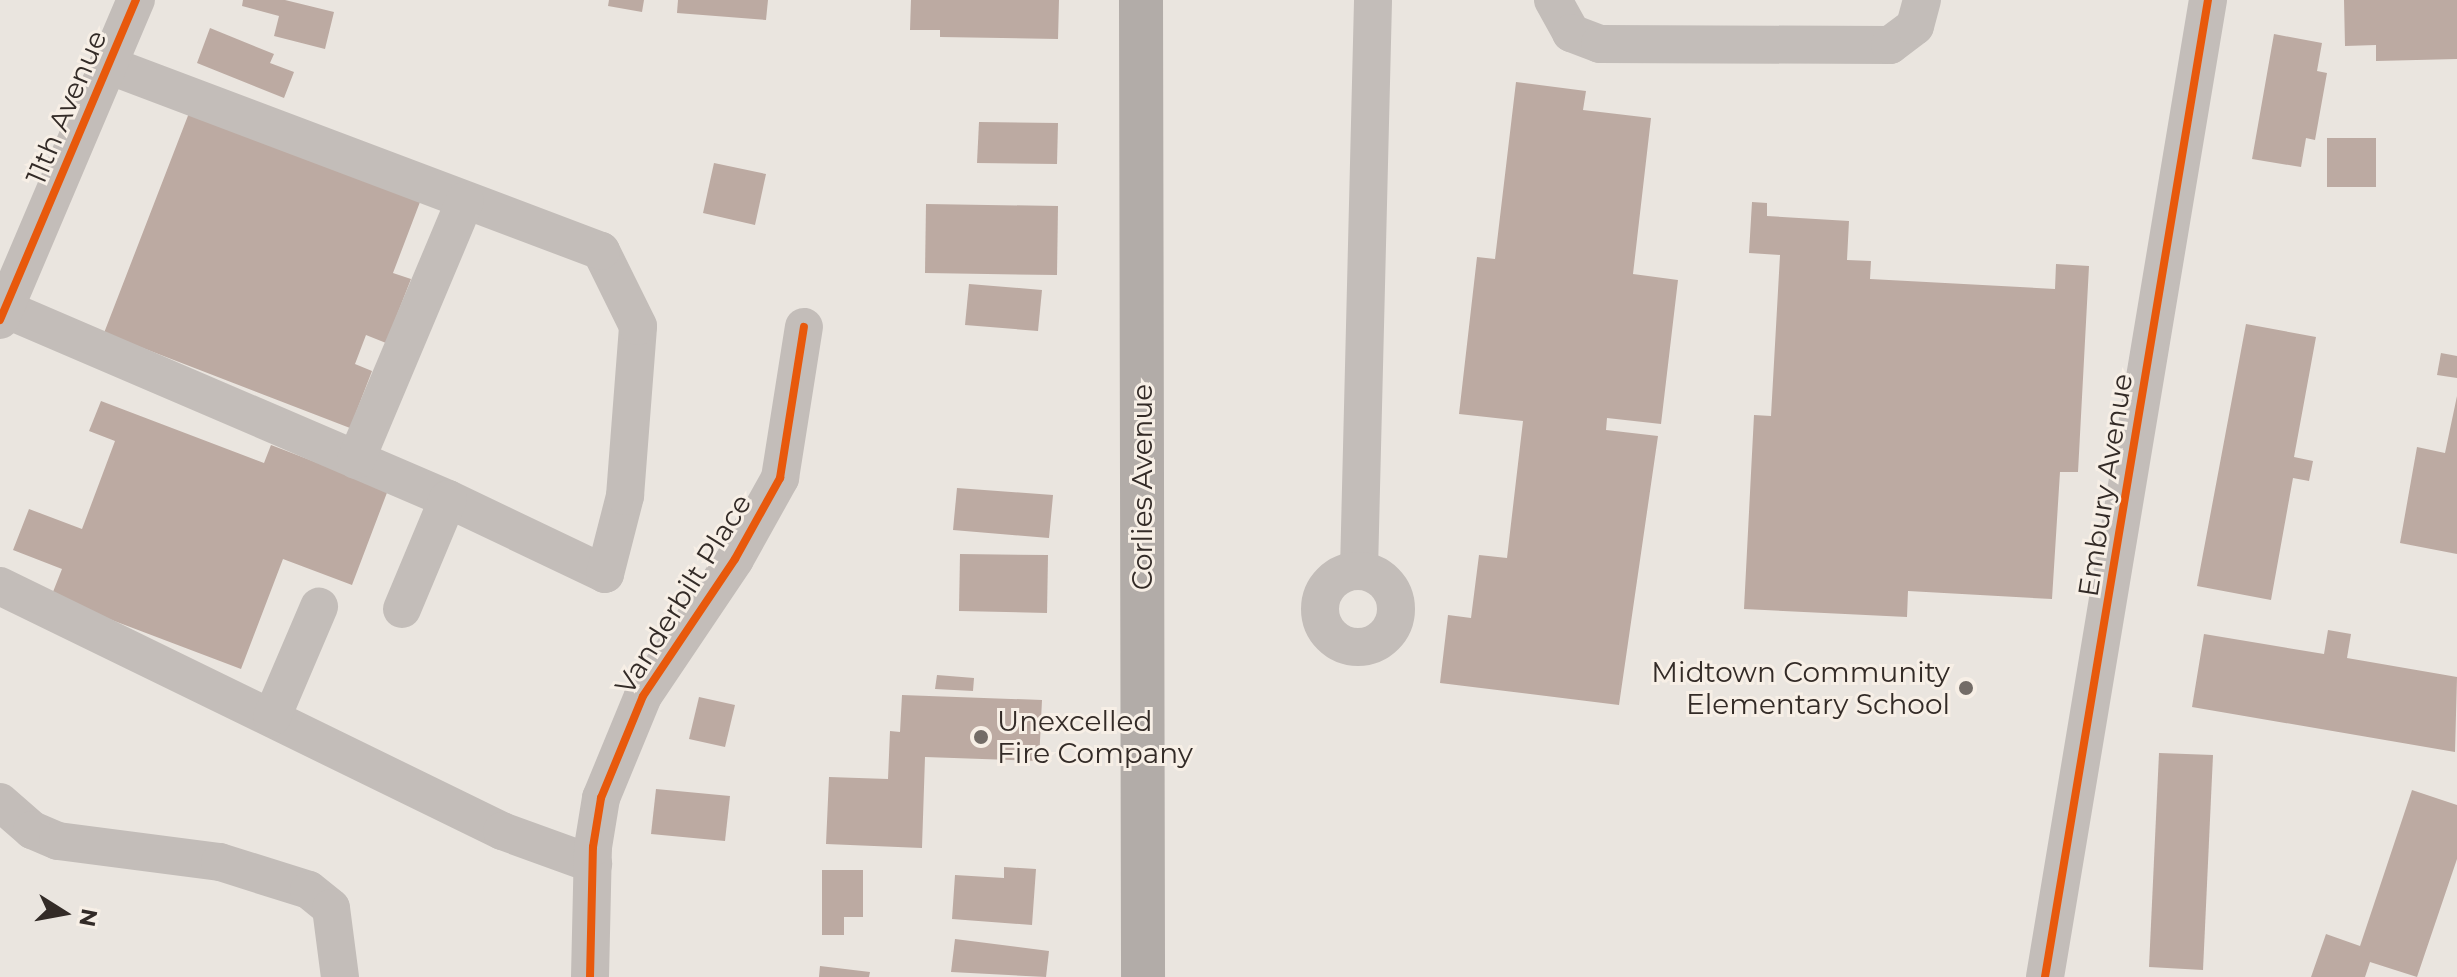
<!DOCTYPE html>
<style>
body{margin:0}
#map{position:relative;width:2457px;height:977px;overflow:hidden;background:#eae5df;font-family:Montserrat,sans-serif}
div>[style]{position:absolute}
.building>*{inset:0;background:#bcaaa2}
.minor>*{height:38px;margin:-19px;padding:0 19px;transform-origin:19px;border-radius:19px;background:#c3bdb9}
.minor>.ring{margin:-19px;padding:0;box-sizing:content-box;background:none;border:38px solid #c3bdb9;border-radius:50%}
.major>*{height:44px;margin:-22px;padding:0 22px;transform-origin:22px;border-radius:22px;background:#b2aca8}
.cycleway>*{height:8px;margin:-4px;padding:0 4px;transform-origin:4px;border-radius:4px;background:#e8590c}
.dots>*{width:22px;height:22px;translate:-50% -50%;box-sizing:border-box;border:4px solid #f7efe6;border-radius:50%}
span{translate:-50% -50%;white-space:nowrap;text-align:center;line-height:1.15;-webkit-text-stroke:6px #f7efe6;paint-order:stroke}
.street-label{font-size:28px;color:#332b27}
.poi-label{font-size:28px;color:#332b27}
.right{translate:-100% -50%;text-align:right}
.left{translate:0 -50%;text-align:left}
.north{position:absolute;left:24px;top:873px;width:80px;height:80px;-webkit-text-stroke:6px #f7efe6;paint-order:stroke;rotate:101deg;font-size:22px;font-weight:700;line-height:32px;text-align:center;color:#332b27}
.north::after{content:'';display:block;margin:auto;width:28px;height:36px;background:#332b27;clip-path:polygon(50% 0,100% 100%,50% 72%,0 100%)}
</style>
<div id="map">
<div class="building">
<div style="clip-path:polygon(243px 0,285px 0,334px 12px,325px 49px,274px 36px,279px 16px,242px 6px)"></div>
<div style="clip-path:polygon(609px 0,644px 0,642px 12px,608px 6px)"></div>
<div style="clip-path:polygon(678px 0,768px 0,766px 20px,677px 13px)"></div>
<div style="clip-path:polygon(911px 0,1059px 0,1058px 39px,940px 37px,940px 30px,910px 30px)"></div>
<div style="clip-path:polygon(2344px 0,2457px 0,2457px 59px,2376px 61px,2376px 45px,2345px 46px)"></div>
<div style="clip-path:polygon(210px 28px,274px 54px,270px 63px,294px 72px,284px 98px,197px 63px)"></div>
<div style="clip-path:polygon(2274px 34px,2322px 43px,2317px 71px,2327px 73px,2315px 140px,2306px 138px,2301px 167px,2252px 159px)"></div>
<div style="clip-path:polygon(1516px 82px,1586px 91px,1583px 110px,1651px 118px,1633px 274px,1678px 280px,1661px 424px,1607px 418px,1606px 430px,1658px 436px,1619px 705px,1440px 683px,1448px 615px,1471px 618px,1479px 555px,1507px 558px,1523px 421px,1459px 414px,1477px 257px,1495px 259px)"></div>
<div style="clip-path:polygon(189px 113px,420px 202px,393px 273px,411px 279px,386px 343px,366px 335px,355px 364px,372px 371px,350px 428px,104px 333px)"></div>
<div style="clip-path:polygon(979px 122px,1058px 123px,1057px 164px,977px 163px)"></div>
<div style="clip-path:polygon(2327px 138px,2376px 138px,2376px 187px,2327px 187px)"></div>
<div style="clip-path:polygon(714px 163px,766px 174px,755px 225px,703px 213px)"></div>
<div style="clip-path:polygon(1752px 202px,1767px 203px,1767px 216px,1849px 221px,1847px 260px,1871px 261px,1870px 279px,2055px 289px,2056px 264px,2089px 266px,2078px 472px,2060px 472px,2052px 599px,1908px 591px,1907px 617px,1744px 609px,1754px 415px,1771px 416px,1780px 255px,1749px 253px)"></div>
<div style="clip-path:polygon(926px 204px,1058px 206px,1057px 275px,925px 273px)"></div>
<div style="clip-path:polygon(969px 284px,1042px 290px,1038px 331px,965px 325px)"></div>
<div style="clip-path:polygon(2246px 324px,2316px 337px,2294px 457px,2313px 461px,2309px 481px,2293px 478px,2271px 600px,2197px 586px)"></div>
<div style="clip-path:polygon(2441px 353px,2457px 356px,2457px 378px,2437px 375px)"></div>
<div style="clip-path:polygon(2457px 396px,2457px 554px,2400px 543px,2417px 447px,2445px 453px)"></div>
<div style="clip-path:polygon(101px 401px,264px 463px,271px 445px,388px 490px,352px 585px,283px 559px,241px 669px,51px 597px,62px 569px,13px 550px,29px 509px,82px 529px,115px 441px,89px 431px)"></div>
<div style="clip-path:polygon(957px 488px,1053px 495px,1049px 538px,953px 530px)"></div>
<div style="clip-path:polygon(960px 554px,1048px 555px,1047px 613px,959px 611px)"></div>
<div style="clip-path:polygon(2328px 630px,2351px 634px,2347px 658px,2457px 677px,2455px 752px,2192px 707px,2204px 634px,2324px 654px)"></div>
<div style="clip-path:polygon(937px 675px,974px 678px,973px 691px,935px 689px)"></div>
<div style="clip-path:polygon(902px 695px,1042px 700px,1039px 761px,925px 757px,922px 848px,826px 844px,829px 777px,888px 779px,890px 731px,900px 732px)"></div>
<div style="clip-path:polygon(699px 697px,735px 705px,725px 747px,689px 739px)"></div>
<div style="clip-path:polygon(2159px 753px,2213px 755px,2203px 970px,2149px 967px)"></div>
<div style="clip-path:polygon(656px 789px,730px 796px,725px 841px,651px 834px)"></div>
<div style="clip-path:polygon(2412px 790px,2457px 805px,2457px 859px,2417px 977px,2370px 962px,2365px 977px,2311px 977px,2326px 934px,2360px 946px)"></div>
<div style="clip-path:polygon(1004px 867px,1036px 869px,1032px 925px,952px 919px,955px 875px,1004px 878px)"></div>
<div style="clip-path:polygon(822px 870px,863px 870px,863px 917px,844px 917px,844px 935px,822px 935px)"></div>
<div style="clip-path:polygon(955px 939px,1049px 951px,1046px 977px,951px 972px)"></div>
<div style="clip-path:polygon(820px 966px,870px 972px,869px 977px,819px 977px)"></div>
</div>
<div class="minor">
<div style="left:1553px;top:0;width:38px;rotate:61deg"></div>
<div style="left:1571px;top:33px;width:31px;rotate:21deg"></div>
<div style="left:1600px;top:44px;width:290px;rotate:0.2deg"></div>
<div style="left:1890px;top:45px;width:31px;rotate:-37deg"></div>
<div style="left:1915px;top:26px;width:27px;rotate:-75deg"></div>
<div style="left:5px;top:309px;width:482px;rotate:23.2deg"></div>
<div style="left:448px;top:499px;width:174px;rotate:25.5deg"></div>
<div style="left:605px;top:574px;width:81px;rotate:-75.6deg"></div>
<div style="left:625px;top:496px;width:170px;rotate:-85.6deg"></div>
<div style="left:638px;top:326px;width:84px;rotate:-116.3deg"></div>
<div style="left:601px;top:251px;width:527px;rotate:-159.33deg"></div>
<div style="left:0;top:320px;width:348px;rotate:-67deg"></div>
<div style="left:356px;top:460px;width:281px;rotate:-67.2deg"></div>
<div style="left:1359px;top:570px;width:570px;rotate:-88.59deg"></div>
<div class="ring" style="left:1320px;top:571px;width:38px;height:38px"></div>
<div style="left:0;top:586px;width:559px;rotate:26.01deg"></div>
<div style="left:502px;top:831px;width:97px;rotate:19.9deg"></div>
<div style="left:402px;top:609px;width:119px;rotate:-67.3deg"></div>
<div style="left:272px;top:717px;width:120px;rotate:-66.9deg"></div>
<div style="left:0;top:802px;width:43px;rotate:41.2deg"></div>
<div style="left:32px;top:830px;width:28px;rotate:23deg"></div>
<div style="left:58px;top:841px;width:163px;rotate:7.4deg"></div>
<div style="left:220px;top:862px;width:93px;rotate:17.5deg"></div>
<div style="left:309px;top:890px;width:28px;rotate:39deg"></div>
<div style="left:331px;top:908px;width:70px;rotate:82.6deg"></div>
<div style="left:590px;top:977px;width:130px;rotate:-88.7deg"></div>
<div style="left:593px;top:847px;width:50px;rotate:-80.7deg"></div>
<div style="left:601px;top:798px;width:110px;rotate:-67.6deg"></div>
<div style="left:643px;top:696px;width:165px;rotate:-56.1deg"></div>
<div style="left:735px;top:559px;width:93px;rotate:-60.9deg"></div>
<div style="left:780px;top:478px;width:153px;rotate:-81deg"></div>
<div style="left:2045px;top:977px;width:991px;rotate:-80.53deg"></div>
</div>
<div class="major">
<div style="left:1141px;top:0;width:977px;rotate:89.88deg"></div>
</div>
<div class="cycleway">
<div style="left:0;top:320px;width:348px;rotate:-67deg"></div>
<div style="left:590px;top:977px;width:130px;rotate:-88.7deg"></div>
<div style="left:593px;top:847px;width:50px;rotate:-80.7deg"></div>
<div style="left:601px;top:798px;width:110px;rotate:-67.6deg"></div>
<div style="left:643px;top:696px;width:165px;rotate:-56.1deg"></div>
<div style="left:735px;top:559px;width:93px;rotate:-60.9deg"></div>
<div style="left:780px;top:478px;width:153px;rotate:-81deg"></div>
<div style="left:2045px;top:977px;width:991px;rotate:-80.53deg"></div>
</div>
<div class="dots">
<div style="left:1966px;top:688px;background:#736c67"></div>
<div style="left:981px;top:737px;background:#736c67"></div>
</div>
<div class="street-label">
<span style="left:66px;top:107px;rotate:-67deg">11th Avenue</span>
<span style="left:2105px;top:485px;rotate:-81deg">Embury Avenue</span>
<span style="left:1142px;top:487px;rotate:-90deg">Corlies Avenue</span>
<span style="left:683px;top:594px;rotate:-58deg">Vanderbilt Place</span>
</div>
<div class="poi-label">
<span class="right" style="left:1950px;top:688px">Midtown Community<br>Elementary School</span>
<span class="left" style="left:997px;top:737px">Unexcelled<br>Fire Company</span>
</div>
<div class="north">N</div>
</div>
